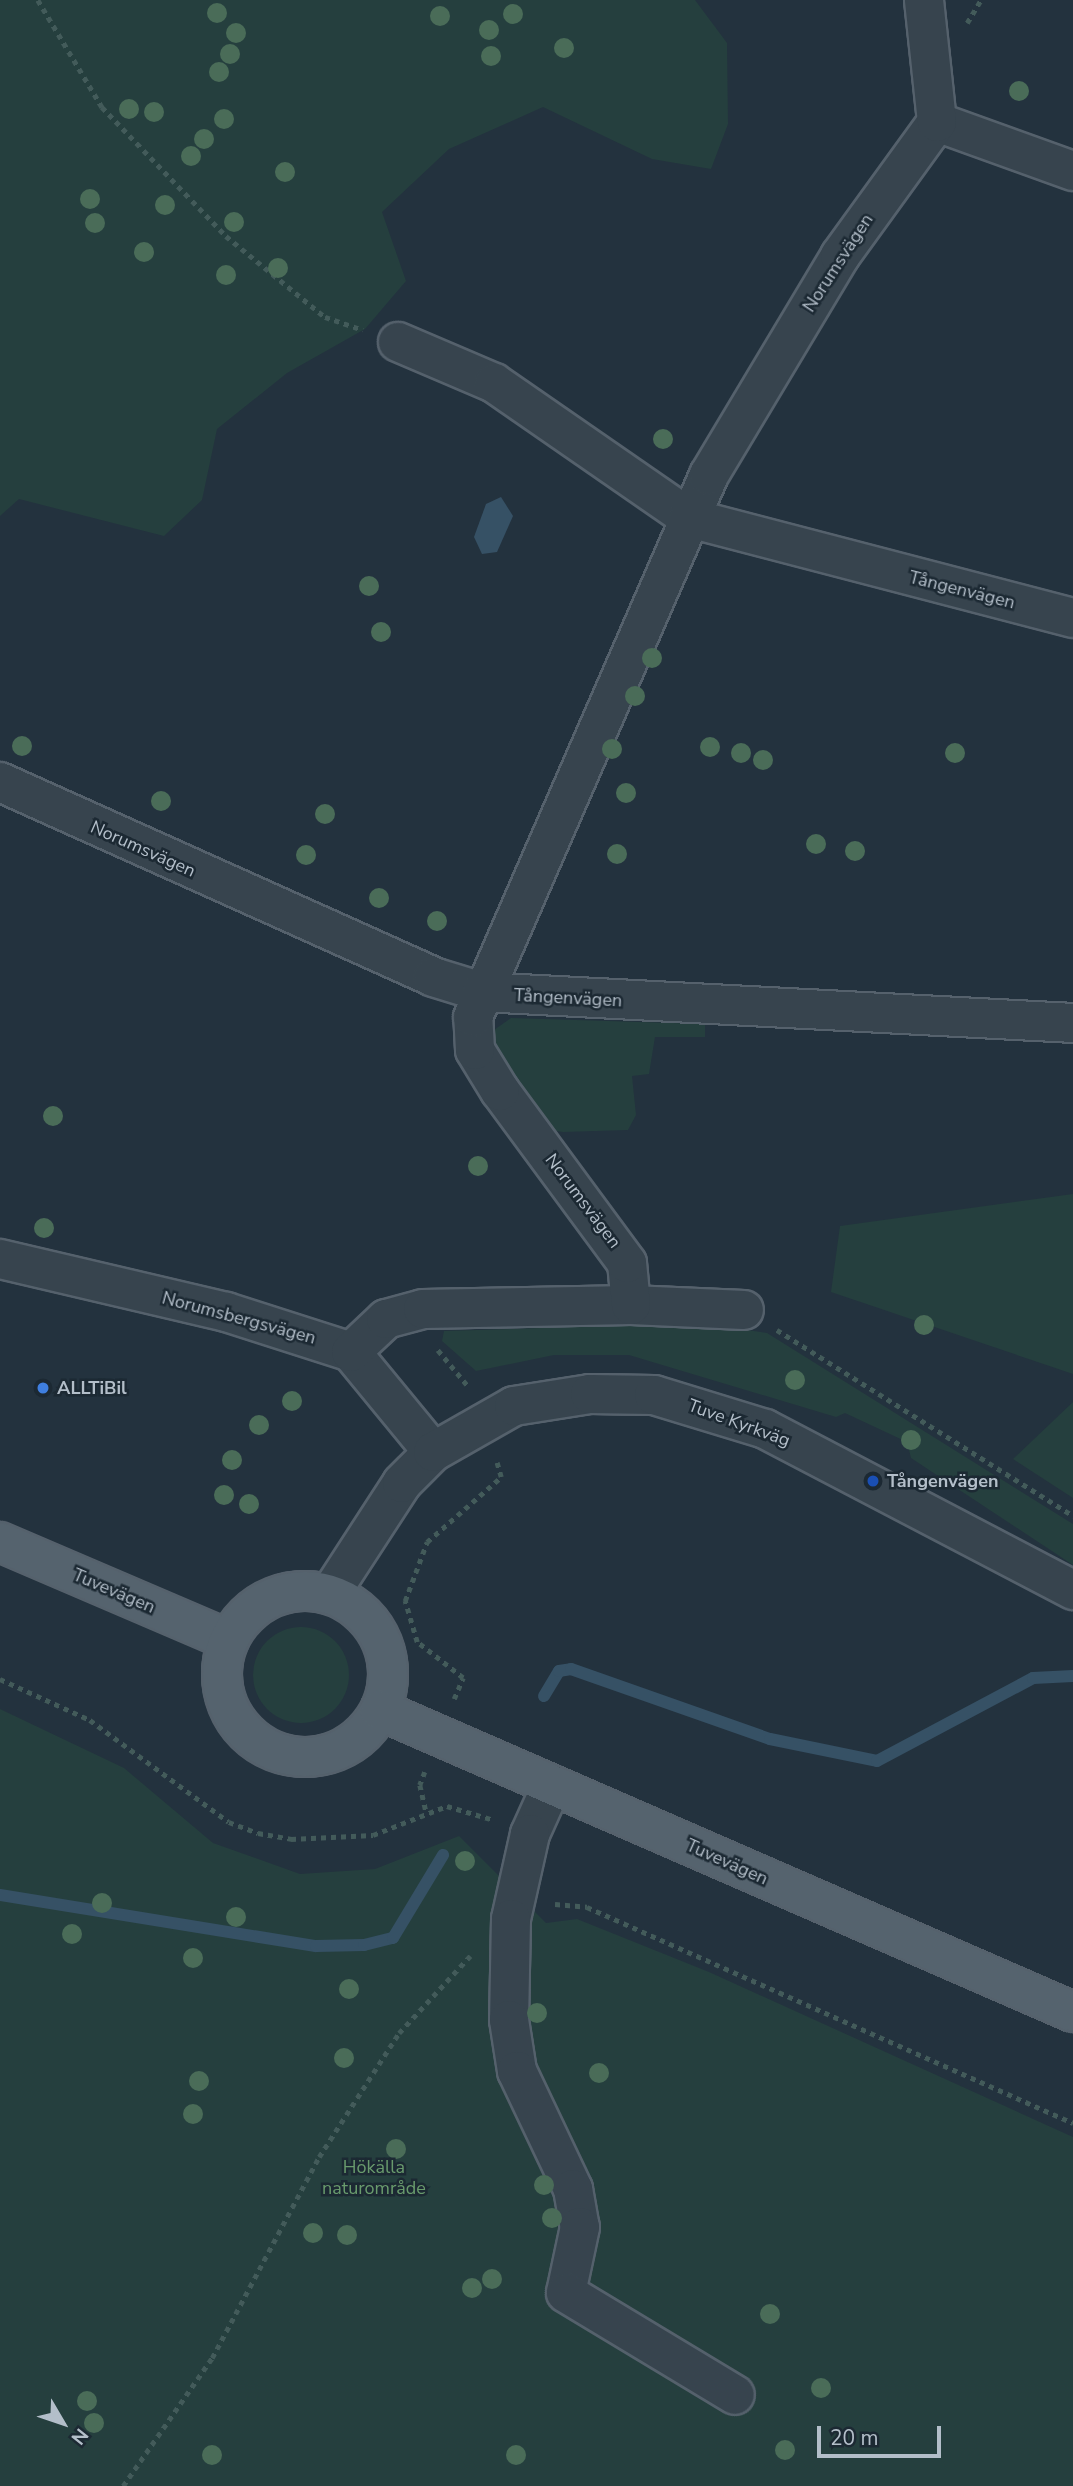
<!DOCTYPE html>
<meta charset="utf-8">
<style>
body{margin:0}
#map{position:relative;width:1073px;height:2486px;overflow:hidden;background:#23323e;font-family:"Nunito Sans",sans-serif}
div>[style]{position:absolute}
.green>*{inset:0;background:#253f3e}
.round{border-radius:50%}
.water>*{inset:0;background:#365165}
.stream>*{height:12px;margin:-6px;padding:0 6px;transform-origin:6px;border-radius:6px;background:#365165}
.path>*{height:4.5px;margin-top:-2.25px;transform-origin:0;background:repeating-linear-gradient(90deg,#435b5a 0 5px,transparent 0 10px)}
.roads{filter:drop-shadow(2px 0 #55616c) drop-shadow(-2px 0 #55616c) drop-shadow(0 2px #55616c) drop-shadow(0 -2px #55616c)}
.minor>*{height:38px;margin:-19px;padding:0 19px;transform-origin:19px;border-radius:19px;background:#37444e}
.major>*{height:38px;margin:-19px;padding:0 19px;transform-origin:19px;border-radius:19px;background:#55636e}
.major>.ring{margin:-19px;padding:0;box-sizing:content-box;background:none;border:38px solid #55636e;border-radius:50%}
.trees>*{width:20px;height:20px;margin:-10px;border-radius:50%;background:#4a6c58}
.dots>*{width:19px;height:19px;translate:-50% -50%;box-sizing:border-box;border:4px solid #1c2933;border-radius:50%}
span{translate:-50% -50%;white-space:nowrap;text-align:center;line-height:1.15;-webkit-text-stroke:5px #1c2933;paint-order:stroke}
.street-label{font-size:18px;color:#b3bec9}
.poi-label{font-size:18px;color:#b3bec9;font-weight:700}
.left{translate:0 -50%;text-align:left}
.park-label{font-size:18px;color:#699b6d}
.north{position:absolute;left:28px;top:2388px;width:70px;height:70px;-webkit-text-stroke:5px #1c2933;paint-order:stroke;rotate:129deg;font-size:19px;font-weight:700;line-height:28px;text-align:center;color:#b3bec9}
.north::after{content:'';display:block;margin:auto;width:24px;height:32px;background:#b3bec9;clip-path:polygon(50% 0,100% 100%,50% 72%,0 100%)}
.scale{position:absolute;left:817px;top:2426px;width:124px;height:32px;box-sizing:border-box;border:4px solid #b3bec9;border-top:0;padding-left:9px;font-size:21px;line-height:24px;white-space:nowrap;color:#b3bec9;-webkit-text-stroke:5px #1c2933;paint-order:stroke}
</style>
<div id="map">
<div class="green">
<div style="clip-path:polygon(0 0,695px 0,727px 43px,728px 124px,711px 169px,652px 159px,543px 107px,449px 149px,382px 212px,406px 281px,365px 329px,287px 373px,217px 429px,202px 500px,164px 536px,19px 499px,0 516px)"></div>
<div style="clip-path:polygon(511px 1018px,705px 1024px,705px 1037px,655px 1037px,649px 1074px,632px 1076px,636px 1115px,628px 1130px,563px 1132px,549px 1130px,493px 1046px,494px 1030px)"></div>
<div style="clip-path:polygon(1073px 1194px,1073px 1374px,831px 1292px,840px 1226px)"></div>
<div style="clip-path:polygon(699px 1323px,767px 1333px,1073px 1524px,1073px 1565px,911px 1458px,907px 1442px,845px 1413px,836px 1417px,629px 1355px,554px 1355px,476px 1371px,442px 1341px,444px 1331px)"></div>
<div style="clip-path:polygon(1073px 1402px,1073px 1498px,1013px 1459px)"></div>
<div class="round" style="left:253px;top:1627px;width:96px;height:96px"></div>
<div style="clip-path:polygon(0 1709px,124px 1768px,213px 1843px,300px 1874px,375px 1869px,459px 1836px,546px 1923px,577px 1919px,709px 1972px,1073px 2137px,1073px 2486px,0 2486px)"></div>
</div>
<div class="water">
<div style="clip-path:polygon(501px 497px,513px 516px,497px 552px,482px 554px,474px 537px,486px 504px)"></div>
</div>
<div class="stream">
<div style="left:544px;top:1696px;width:29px;rotate:-59deg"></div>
<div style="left:559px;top:1671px;width:12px;rotate:-9deg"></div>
<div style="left:571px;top:1669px;width:211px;rotate:19.4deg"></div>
<div style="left:770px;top:1739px;width:109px;rotate:11.6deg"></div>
<div style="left:877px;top:1761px;width:177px;rotate:-28deg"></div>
<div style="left:1033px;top:1678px;width:40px;rotate:-2.9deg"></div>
<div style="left:0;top:1895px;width:320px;rotate:9.2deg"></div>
<div style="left:316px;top:1946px;width:48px;rotate:-1.2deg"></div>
<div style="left:364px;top:1945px;width:30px;rotate:-14deg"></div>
<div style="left:393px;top:1938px;width:97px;rotate:-58.9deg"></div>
</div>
<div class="path">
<div style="left:38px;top:0;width:125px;rotate:59.1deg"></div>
<div style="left:102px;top:107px;width:179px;rotate:46.1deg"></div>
<div style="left:226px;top:236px;width:128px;rotate:39.3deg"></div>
<div style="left:325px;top:317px;width:40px;rotate:18.9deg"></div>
<div style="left:967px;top:23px;width:27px;rotate:-59deg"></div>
<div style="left:777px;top:1330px;width:350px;rotate:32.1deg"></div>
<div style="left:438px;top:1350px;width:47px;rotate:50.2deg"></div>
<div style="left:0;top:1679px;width:99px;rotate:24.5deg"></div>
<div style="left:90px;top:1720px;width:172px;rotate:36.3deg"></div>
<div style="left:229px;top:1822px;width:31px;rotate:21deg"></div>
<div style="left:258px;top:1833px;width:34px;rotate:10deg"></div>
<div style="left:291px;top:1839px;width:82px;rotate:-2.8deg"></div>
<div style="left:373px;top:1835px;width:79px;rotate:-21.4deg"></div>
<div style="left:447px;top:1806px;width:46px;rotate:16.5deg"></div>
<div style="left:454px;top:1699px;width:23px;rotate:-67deg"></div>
<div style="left:463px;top:1678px;width:58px;rotate:-142deg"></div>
<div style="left:417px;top:1642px;width:43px;rotate:-106.3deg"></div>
<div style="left:405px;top:1601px;width:63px;rotate:-69.6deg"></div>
<div style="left:427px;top:1542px;width:98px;rotate:-41.3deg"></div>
<div style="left:501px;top:1477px;width:15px;rotate:-106deg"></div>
<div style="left:425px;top:1772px;width:14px;rotate:111deg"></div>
<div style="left:420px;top:1785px;width:28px;rotate:77deg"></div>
<div style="left:555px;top:1904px;width:32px;rotate:5deg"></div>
<div style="left:587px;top:1907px;width:532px;rotate:23.96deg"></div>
<div style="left:123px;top:2486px;width:156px;rotate:-55.2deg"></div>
<div style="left:212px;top:2358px;width:228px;rotate:-62deg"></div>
<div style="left:319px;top:2157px;width:148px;rotate:-57.2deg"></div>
<div style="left:399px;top:2033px;width:105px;rotate:-47.3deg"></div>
</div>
<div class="roads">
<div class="minor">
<div style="left:937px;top:122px;width:145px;rotate:19.8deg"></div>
<div style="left:398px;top:342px;width:104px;rotate:23.1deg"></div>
<div style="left:494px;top:383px;width:237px;rotate:34.7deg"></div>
<div style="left:689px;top:518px;width:397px;rotate:14.6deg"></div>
<div style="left:0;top:782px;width:475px;rotate:24.2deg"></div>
<div style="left:433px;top:977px;width:51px;rotate:17deg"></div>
<div style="left:482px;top:992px;width:592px;rotate:3deg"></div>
<div style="left:0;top:1259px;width:232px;rotate:13.2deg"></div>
<div style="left:226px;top:1312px;width:131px;rotate:17.7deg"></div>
<div style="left:351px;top:1352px;width:129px;rotate:50.6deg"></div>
<div style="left:631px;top:1305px;width:113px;rotate:2.5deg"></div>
<div style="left:351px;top:1352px;width:48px;rotate:-43.3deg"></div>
<div style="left:386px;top:1319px;width:38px;rotate:-15deg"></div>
<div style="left:423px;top:1309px;width:208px;rotate:-1.1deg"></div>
<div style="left:631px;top:1305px;width:42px;rotate:-95.4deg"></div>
<div style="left:627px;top:1263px;width:214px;rotate:-126.4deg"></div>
<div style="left:500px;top:1091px;width:48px;rotate:-121.4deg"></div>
<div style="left:475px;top:1050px;width:33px;rotate:-93deg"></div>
<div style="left:473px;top:1017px;width:591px;rotate:-66.47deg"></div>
<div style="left:709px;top:475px;width:255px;rotate:-59.1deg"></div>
<div style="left:840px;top:256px;width:165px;rotate:-54.1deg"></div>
<div style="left:937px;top:122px;width:123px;rotate:-96.1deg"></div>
<div style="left:330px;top:1594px;width:132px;rotate:-57deg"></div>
<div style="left:402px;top:1483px;width:44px;rotate:-45deg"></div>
<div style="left:433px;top:1452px;width:93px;rotate:-29.6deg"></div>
<div style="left:514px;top:1406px;width:77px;rotate:-9deg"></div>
<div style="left:590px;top:1394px;width:64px;rotate:0.9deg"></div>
<div style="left:654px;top:1395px;width:116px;rotate:17deg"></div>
<div style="left:765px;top:1429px;width:348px;rotate:27.6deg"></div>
<div style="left:552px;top:1785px;width:54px;rotate:114.2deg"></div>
<div style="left:530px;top:1834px;width:87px;rotate:102.6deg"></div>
<div style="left:511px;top:1919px;width:101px;rotate:91.1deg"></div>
<div style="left:509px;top:2020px;width:52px;rotate:81.1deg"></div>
<div style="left:517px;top:2071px;width:131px;rotate:64.6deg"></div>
<div style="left:573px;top:2189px;width:39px;rotate:80deg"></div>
<div style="left:580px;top:2227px;width:67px;rotate:102deg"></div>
<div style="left:566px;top:2293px;width:197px;rotate:31.1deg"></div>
</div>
<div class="major">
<div style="left:0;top:1542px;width:249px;rotate:23.2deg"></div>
<div class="ring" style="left:222px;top:1591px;width:128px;height:128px"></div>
<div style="left:380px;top:1710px;width:756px;rotate:23.55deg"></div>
</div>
</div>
<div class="trees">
<div style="left:217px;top:13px"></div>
<div style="left:513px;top:14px"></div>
<div style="left:440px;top:16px"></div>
<div style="left:489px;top:30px"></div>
<div style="left:236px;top:33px"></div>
<div style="left:564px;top:48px"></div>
<div style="left:230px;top:54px"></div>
<div style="left:491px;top:56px"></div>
<div style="left:219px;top:72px"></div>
<div style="left:1019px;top:91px"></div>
<div style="left:129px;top:109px"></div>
<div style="left:154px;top:112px"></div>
<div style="left:224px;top:119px"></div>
<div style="left:204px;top:139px"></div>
<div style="left:191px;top:156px"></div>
<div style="left:285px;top:172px"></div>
<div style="left:90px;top:199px"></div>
<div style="left:165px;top:205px"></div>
<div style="left:234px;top:222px"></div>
<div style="left:95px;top:223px"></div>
<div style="left:144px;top:252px"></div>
<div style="left:278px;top:268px"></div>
<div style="left:226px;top:275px"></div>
<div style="left:663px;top:439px"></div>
<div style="left:369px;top:586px"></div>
<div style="left:381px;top:632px"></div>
<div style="left:652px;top:658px"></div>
<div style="left:635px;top:696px"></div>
<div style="left:22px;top:746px"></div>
<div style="left:710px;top:747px"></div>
<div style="left:612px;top:749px"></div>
<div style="left:741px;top:753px"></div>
<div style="left:955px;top:753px"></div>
<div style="left:763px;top:760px"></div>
<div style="left:626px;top:793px"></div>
<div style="left:161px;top:801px"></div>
<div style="left:325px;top:814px"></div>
<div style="left:816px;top:844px"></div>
<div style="left:855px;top:851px"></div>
<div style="left:617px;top:854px"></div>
<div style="left:306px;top:855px"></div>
<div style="left:379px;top:898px"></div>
<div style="left:437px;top:921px"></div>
<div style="left:53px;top:1116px"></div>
<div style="left:478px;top:1166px"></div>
<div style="left:44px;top:1228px"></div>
<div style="left:924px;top:1325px"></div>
<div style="left:795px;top:1380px"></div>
<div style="left:292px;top:1401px"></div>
<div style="left:259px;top:1425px"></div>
<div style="left:911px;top:1440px"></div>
<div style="left:232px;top:1460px"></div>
<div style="left:224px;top:1495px"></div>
<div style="left:249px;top:1504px"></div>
<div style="left:465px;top:1861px"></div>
<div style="left:102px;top:1903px"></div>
<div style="left:236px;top:1917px"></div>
<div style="left:72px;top:1934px"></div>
<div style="left:193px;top:1958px"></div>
<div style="left:349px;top:1989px"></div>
<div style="left:537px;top:2013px"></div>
<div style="left:344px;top:2058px"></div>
<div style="left:599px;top:2073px"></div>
<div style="left:199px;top:2081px"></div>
<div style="left:193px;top:2114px"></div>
<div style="left:396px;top:2149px"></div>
<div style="left:544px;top:2185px"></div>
<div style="left:552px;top:2218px"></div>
<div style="left:313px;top:2233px"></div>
<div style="left:347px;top:2235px"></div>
<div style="left:492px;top:2279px"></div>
<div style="left:472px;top:2288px"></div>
<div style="left:770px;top:2314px"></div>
<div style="left:821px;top:2388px"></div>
<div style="left:87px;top:2401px"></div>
<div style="left:94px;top:2423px"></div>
<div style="left:785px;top:2450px"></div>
<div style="left:212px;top:2455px"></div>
<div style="left:516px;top:2455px"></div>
</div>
<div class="dots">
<div style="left:43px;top:1388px;background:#3f7fe0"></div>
<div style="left:873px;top:1481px;background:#1a4fb4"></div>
</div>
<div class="street-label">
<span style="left:838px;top:263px;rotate:-57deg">Norumsvägen</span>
<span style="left:962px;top:590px;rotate:14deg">Tångenvägen</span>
<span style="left:143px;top:849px;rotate:24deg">Norumsvägen</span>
<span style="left:568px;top:998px;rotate:3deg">Tångenvägen</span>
<span style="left:583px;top:1201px;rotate:53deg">Norumsvägen</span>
<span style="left:239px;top:1318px;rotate:15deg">Norumsbergsvägen</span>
<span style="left:739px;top:1423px;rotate:20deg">Tuve Kyrkväg</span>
<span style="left:114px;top:1591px;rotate:23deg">Tuvevägen</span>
<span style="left:727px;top:1862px;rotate:24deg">Tuvevägen</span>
</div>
<div class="poi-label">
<span class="left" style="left:57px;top:1388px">ALLTiBil</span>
<span class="left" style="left:887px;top:1481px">Tångenvägen</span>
</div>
<div class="park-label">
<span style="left:374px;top:2178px">Hökälla<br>naturområde</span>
</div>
<div class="north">N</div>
<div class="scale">20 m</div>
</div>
